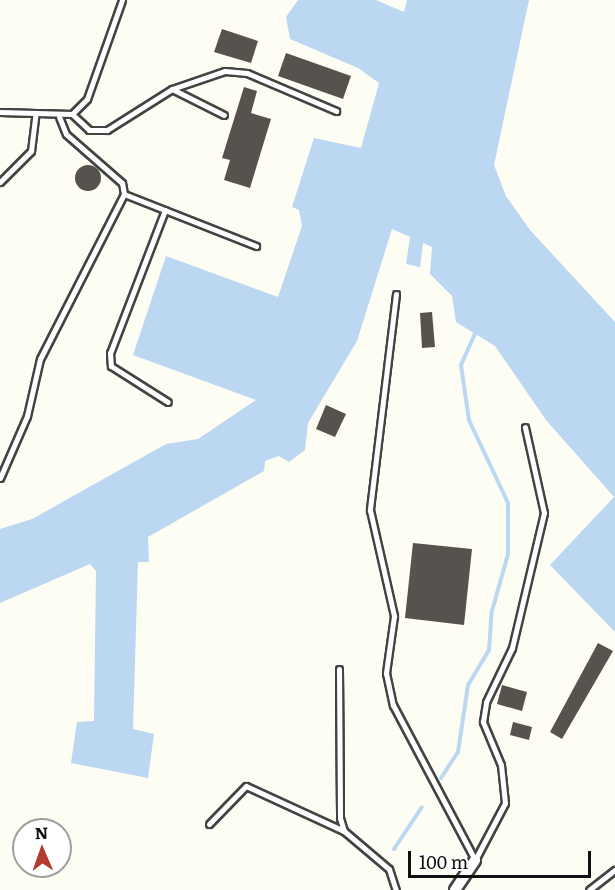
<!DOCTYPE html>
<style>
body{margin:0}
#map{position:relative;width:615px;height:890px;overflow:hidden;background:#fefdf3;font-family:Literata,serif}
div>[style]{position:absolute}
.water>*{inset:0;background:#bbd7f2}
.stream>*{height:4px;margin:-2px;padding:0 2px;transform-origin:2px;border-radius:2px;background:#bbd7f2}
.building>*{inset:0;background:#57524d}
.round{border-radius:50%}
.roads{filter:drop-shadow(2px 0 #434343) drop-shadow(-2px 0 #434343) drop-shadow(0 2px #434343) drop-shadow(0 -2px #434343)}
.lane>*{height:5px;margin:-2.5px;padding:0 2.5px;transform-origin:2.5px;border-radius:2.5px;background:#fff}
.street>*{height:10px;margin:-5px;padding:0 5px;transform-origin:5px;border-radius:5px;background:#fff}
span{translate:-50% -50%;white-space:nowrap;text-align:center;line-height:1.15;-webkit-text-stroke:6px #fff;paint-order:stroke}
.north{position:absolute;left:12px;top:818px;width:60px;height:60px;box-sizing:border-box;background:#fff;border:2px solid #9f9f9f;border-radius:50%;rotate:358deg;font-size:16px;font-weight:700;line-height:24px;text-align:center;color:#101010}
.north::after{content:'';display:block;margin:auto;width:21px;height:27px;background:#b53b32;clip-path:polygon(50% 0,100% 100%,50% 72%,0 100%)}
.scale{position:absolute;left:408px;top:851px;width:183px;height:27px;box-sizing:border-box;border:3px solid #101010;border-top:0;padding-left:8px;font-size:18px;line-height:21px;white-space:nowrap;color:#101010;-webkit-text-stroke:4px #fff;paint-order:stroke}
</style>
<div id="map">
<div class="water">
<div style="clip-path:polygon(298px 0,376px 0,404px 12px,407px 0,529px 0,494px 165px,506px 196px,530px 230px,615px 322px,615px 632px,550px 565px,614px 497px,546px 420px,495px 346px,456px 322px,452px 296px,430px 274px,432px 247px,423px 243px,420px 267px,406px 264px,410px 237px,392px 229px,357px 341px,308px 423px,305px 450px,289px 462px,279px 456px,265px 461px,264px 471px,148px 537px,149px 562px,138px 562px,133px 729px,154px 734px,148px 778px,71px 763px,77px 722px,94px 721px,96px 571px,90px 564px,0 603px,0 529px,32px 519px,166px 444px,198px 439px,256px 400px,133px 355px,166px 256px,278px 297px,302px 226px,299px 210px,292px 207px,314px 138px,361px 148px,379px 83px,358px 68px,290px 39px,286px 17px)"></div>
</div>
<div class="stream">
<div style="left:441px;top:778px;width:31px;rotate:-57deg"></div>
<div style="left:458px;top:752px;width:68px;rotate:-81.5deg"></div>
<div style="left:468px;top:685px;width:41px;rotate:-59deg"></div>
<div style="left:489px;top:650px;width:39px;rotate:-86deg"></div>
<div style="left:492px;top:611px;width:59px;rotate:-74.3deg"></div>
<div style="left:508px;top:554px;width:51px;rotate:-90deg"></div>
<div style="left:508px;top:503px;width:92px;rotate:-115.2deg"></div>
<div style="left:469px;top:420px;width:56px;rotate:-98.3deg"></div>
<div style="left:461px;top:365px;width:36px;rotate:-66deg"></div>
<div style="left:394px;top:849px;width:50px;rotate:-56.3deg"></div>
</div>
<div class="building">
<div style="clip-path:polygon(222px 29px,258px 41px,251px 63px,214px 52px)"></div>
<div style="clip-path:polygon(286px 53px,351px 76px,343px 99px,278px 76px)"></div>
<div style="clip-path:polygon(244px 87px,257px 91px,251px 113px,271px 119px,250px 188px,224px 180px,230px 160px,222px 158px)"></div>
<div class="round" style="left:75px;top:165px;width:26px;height:26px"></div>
<div style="clip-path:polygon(432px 312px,435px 347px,422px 348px,420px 313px)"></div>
<div style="clip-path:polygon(326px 405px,346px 414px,335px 437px,316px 429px)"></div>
<div style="clip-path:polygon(413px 543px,472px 549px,464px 625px,405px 618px)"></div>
<div style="clip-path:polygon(598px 643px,613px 651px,562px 739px,550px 732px)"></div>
<div style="clip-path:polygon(502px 685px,527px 692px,522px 711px,497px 704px)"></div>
<div style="clip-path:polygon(513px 722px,532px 727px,529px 740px,510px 735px)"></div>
</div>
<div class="roads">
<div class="lane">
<div style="left:172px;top:89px;width:58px;rotate:26.6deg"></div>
<div style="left:0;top:112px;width:72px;rotate:1.6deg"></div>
<div style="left:72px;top:114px;width:21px;rotate:-45deg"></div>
<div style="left:87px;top:99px;width:105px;rotate:-70.5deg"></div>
<div style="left:72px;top:114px;width:23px;rotate:43deg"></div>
<div style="left:89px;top:130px;width:18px"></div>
<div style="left:107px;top:130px;width:77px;rotate:-32.2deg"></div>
<div style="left:172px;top:89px;width:56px;rotate:-18.8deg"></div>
<div style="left:225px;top:71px;width:22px;rotate:5deg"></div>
<div style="left:247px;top:73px;width:97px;rotate:23.1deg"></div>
<div style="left:0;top:182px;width:44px;rotate:-45deg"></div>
<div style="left:31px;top:151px;width:35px;rotate:-83deg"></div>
<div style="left:124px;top:194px;width:142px;rotate:21.5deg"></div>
<div style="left:165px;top:210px;width:153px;rotate:111deg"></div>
<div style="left:110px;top:353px;width:13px;rotate:86deg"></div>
<div style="left:111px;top:366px;width:67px;rotate:32.3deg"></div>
<div style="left:396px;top:294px;width:218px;rotate:96.9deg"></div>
<div style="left:370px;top:510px;width:109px;rotate:77.2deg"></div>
<div style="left:394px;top:616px;width:58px;rotate:98deg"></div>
<div style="left:386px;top:673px;width:33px;rotate:78deg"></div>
<div style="left:393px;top:705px;width:175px;rotate:62.1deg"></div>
<div style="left:475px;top:860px;width:64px;rotate:-62.2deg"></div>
<div style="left:505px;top:803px;width:38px;rotate:-96deg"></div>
<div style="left:501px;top:765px;width:47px;rotate:-112.7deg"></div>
<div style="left:483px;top:722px;width:20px;rotate:-81deg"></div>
<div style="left:486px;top:702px;width:60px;rotate:-64.3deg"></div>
<div style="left:512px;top:648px;width:139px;rotate:-76.7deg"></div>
<div style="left:544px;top:513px;width:88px;rotate:-102.5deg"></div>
<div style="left:0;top:478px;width:68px;rotate:-66.5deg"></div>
<div style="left:27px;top:416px;width:58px;rotate:-77.2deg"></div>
<div style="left:40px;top:359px;width:185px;rotate:-63deg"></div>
<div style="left:124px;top:194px;width:11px;rotate:-100deg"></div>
<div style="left:122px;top:183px;width:74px;rotate:-138.8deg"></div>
<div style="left:66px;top:134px;width:18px;rotate:-112deg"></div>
<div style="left:339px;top:669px;width:149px;rotate:89.6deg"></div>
<div style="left:340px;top:818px;width:14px;rotate:73deg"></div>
<div style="left:344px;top:831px;width:59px;rotate:40.2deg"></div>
<div style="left:389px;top:869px;width:22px;rotate:72deg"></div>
<div style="left:209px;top:824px;width:53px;rotate:-45.8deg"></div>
<div style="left:246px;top:786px;width:108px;rotate:24.7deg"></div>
<div style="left:589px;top:890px;width:33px;rotate:-38deg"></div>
</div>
<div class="street">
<div style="left:455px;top:890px;width:36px;rotate:-56deg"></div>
</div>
</div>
<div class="north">N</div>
<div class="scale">100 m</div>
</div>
